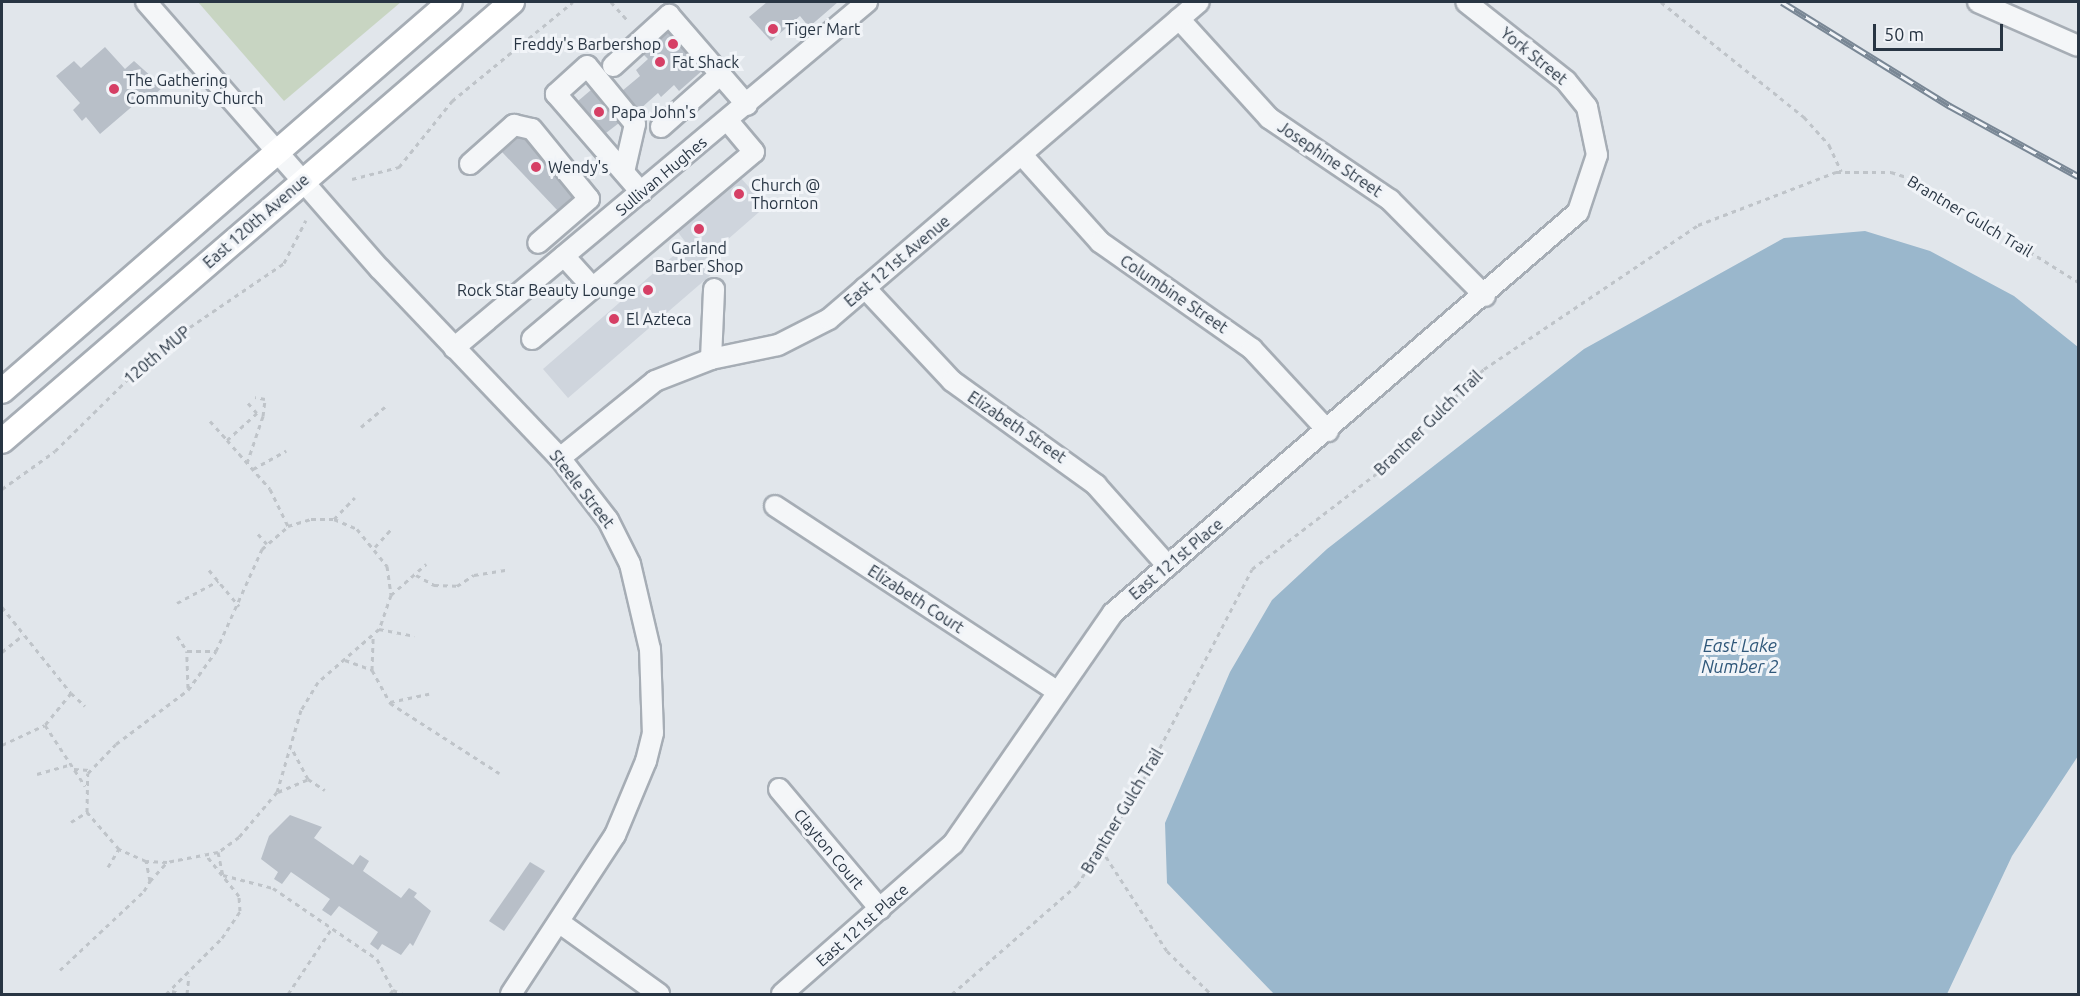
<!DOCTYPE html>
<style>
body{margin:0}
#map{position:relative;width:2080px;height:996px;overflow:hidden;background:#e1e6eb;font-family:Ubuntu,sans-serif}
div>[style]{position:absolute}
.built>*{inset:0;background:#cfd5dd}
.green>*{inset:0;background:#c8d5c2}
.water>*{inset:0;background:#9ab7cc}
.building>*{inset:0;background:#b8bfc8}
.path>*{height:3px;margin-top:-1.5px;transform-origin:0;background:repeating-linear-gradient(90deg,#bfc4c9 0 4.5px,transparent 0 9px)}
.roads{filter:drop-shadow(2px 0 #a6adb5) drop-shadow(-2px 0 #a6adb5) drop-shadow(0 2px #a6adb5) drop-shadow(0 -2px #a6adb5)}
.minor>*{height:20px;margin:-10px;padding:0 10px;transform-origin:10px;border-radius:10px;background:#f4f6f8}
.major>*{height:24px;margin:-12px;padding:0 12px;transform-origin:12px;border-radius:12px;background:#fff}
.rail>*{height:7px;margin-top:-3.5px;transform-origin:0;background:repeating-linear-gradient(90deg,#f1f4f8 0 14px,#798795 0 28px);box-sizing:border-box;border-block:2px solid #798795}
.dots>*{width:16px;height:16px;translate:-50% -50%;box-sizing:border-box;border:3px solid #f1f4f8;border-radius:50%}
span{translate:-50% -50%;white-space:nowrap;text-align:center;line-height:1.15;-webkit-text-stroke:6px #f1f4f8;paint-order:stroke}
.poi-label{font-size:16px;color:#283543}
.left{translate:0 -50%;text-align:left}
.right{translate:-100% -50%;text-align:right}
.street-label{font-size:16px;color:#283543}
.water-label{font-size:18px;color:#30587a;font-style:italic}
.frame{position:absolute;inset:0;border:3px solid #283543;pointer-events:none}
.scale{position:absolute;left:1873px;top:24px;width:130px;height:27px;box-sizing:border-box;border:3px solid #283543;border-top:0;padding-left:8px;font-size:18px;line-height:21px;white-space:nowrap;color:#283543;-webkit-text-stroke:4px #f1f4f8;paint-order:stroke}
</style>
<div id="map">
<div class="built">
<div style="clip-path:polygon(739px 176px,766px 206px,703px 261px,713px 273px,568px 398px,543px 369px,687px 244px,677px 231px)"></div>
</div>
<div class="green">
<div style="clip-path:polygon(198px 2px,401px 2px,284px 101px)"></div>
</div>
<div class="water">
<div style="clip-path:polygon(1865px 231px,1930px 251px,2014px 296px,2078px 347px,2078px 756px,2012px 856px,1947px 994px,1274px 994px,1167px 883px,1165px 823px,1230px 672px,1272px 600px,1327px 549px,1584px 349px,1784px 238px)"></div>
</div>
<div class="building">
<div style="clip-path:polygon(767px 2px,838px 2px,809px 27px,800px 16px,771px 41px,749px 17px)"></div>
<div style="clip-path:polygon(671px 30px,704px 69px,679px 91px,674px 85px,661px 97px,658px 93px,639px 110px,622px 91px,640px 76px,636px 70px,648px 59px,643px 54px)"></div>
<div style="clip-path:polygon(105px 47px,125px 69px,134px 61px,163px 87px,153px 96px,149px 92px,100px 134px,86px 117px,82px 121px,73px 110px,80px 103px,56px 76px,74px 61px,81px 68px)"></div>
<div style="clip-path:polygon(591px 90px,619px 123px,606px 133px,578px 101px)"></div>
<div style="clip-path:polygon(522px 135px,578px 193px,558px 211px,502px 152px)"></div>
<div style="clip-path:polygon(290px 815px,322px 827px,314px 838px,353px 865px,360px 855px,369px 861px,363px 871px,401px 898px,409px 888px,417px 893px,414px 897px,431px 911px,413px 946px,410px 943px,401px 955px,382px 944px,378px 950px,370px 944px,378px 932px,339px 906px,331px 916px,322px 910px,330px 899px,291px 872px,282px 884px,274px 879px,278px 872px,261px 859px,269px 836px)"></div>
<div style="clip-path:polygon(530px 862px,545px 871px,504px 931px,489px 921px)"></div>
</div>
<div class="path">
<div style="left:611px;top:2px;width:24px;rotate:48deg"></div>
<div style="left:1661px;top:2px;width:184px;rotate:38.8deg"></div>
<div style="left:1804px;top:117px;width:38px;rotate:48deg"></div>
<div style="left:1829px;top:145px;width:29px;rotate:65deg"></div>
<div style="left:352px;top:179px;width:49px;rotate:-14.3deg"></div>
<div style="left:399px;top:167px;width:85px;rotate:-51.2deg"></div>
<div style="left:452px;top:101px;width:156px;rotate:-39.3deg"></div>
<div style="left:248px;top:403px;width:13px;rotate:48deg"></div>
<div style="left:257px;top:413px;width:40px;rotate:138deg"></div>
<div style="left:227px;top:440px;width:65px;rotate:48.7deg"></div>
<div style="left:270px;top:489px;width:41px;rotate:64.1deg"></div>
<div style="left:210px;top:421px;width:25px;rotate:48deg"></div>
<div style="left:361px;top:427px;width:34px;rotate:-40deg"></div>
<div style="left:247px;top:463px;width:50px;rotate:-71.2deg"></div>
<div style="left:263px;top:416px;width:17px;rotate:-83deg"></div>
<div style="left:265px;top:399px;width:10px;rotate:-169deg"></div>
<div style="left:253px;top:469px;width:38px;rotate:-29deg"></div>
<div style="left:2px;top:489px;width:65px;rotate:-35.6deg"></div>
<div style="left:55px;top:451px;width:115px;rotate:-44.6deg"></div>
<div style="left:137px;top:370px;width:68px;rotate:-39.1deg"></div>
<div style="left:190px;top:327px;width:114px;rotate:-34.2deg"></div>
<div style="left:284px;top:263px;width:48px;rotate:-62.9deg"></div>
<div style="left:311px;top:519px;width:23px"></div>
<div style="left:334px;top:519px;width:25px;rotate:23deg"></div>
<div style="left:357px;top:529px;width:48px;rotate:51deg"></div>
<div style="left:387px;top:566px;width:29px;rotate:82deg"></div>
<div style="left:391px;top:595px;width:36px;rotate:109deg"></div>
<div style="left:379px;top:629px;width:81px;rotate:139deg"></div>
<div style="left:318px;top:682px;width:33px;rotate:121deg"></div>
<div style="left:301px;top:710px;width:85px;rotate:106.3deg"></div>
<div style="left:277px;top:792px;width:59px;rotate:130.2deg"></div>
<div style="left:239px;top:837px;width:26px;rotate:144deg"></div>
<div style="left:218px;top:852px;width:52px;rotate:168.9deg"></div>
<div style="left:167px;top:862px;width:21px;rotate:-177deg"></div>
<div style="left:146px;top:861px;width:30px;rotate:-156deg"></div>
<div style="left:119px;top:849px;width:49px;rotate:-130.9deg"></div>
<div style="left:87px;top:812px;width:39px;rotate:-89deg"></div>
<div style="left:88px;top:773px;width:40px;rotate:-46deg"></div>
<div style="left:116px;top:744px;width:90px;rotate:-36.9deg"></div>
<div style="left:188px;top:690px;width:48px;rotate:-54.3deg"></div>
<div style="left:216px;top:651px;width:112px;rotate:-65.7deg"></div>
<div style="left:262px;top:549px;width:35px;rotate:-41deg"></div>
<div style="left:288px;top:526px;width:24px;rotate:-17deg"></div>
<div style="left:334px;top:519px;width:30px;rotate:-46deg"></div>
<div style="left:258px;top:534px;width:13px;rotate:48deg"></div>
<div style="left:375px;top:547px;width:24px;rotate:-48deg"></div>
<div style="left:209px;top:570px;width:47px;rotate:50.2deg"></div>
<div style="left:416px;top:575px;width:21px;rotate:29deg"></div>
<div style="left:434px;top:585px;width:23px;rotate:2deg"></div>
<div style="left:457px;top:586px;width:20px;rotate:-33deg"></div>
<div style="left:474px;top:575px;width:33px;rotate:-9deg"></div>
<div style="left:391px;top:595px;width:47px;rotate:-41.5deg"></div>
<div style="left:177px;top:603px;width:47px;rotate:-28.2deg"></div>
<div style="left:2px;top:607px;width:110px;rotate:51.3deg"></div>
<div style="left:71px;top:693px;width:41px;rotate:129.1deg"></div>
<div style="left:379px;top:629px;width:36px;rotate:11deg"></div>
<div style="left:177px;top:636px;width:18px;rotate:56deg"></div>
<div style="left:2px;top:652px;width:27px;rotate:-39deg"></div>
<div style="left:345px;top:660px;width:29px;rotate:20deg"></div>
<div style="left:372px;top:670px;width:34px;rotate:-88deg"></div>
<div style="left:372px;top:670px;width:38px;rotate:61deg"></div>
<div style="left:390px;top:703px;width:130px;rotate:32.7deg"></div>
<div style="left:188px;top:688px;width:37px;rotate:-92deg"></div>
<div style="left:187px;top:651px;width:29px"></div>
<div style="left:71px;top:693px;width:19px;rotate:43deg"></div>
<div style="left:390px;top:702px;width:40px;rotate:-12deg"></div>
<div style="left:2px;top:745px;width:47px;rotate:-24.9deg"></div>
<div style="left:45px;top:725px;width:73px;rotate:56.7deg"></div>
<div style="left:74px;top:769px;width:16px;rotate:4deg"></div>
<div style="left:37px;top:774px;width:35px;rotate:-16deg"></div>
<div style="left:308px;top:779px;width:20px;rotate:33deg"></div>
<div style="left:278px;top:792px;width:33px;rotate:-23deg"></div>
<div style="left:308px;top:779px;width:36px;rotate:-118deg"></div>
<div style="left:71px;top:822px;width:19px;rotate:-32deg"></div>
<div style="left:1101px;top:849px;width:121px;rotate:57.1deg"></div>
<div style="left:1167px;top:951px;width:62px;rotate:44.3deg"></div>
<div style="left:218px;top:852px;width:24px;rotate:78deg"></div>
<div style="left:223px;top:875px;width:52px;rotate:14.6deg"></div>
<div style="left:273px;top:888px;width:126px;rotate:34.3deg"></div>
<div style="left:377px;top:959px;width:35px;rotate:63deg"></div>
<div style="left:393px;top:990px;width:5px;rotate:127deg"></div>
<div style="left:108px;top:867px;width:21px;rotate:-59deg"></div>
<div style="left:150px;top:881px;width:25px;rotate:-48deg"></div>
<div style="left:60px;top:970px;width:115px;rotate:-43.2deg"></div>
<div style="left:144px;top:891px;width:12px;rotate:-59deg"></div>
<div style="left:150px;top:881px;width:20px;rotate:-101deg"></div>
<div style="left:393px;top:990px;width:11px;rotate:22deg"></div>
<div style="left:172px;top:991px;width:9px;rotate:18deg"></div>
<div style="left:166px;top:994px;width:79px;rotate:-45deg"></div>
<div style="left:222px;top:938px;width:32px;rotate:-56deg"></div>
<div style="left:240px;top:911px;width:15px;rotate:-94deg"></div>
<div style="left:239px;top:896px;width:53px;rotate:-128.8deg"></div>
<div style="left:187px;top:994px;width:18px;rotate:-84deg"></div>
<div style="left:288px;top:994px;width:79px;rotate:-56.3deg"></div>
<div style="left:952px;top:994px;width:166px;rotate:-41.1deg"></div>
<div style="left:1077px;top:885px;width:106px;rotate:-56.9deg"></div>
<div style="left:1135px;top:796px;width:255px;rotate:-62.7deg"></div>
<div style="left:1252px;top:569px;width:158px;rotate:-37.5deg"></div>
<div style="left:1377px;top:473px;width:149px;rotate:-44.2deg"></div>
<div style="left:1484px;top:369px;width:258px;rotate:-33.9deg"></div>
<div style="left:1698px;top:225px;width:148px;rotate:-21deg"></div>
<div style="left:1836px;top:172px;width:55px"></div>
<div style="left:1891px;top:172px;width:25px;rotate:18deg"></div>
<div style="left:1915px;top:180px;width:192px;rotate:32deg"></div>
</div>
<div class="roads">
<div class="minor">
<div style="left:146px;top:2px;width:355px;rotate:48.8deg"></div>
<div style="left:380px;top:269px;width:261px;rotate:46.4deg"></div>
<div style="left:560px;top:458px;width:78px;rotate:52.3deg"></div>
<div style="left:608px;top:520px;width:49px;rotate:63.4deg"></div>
<div style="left:630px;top:564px;width:87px;rotate:76.8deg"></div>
<div style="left:650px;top:649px;width:84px;rotate:88deg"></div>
<div style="left:653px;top:733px;width:29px;rotate:104deg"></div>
<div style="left:646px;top:761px;width:80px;rotate:112.7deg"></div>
<div style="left:615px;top:835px;width:190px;rotate:123.2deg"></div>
<div style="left:1978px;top:2px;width:109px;rotate:23.7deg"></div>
<div style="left:1179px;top:19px;width:134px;rotate:47.7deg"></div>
<div style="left:1269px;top:118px;width:146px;rotate:34.1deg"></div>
<div style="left:1390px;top:200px;width:135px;rotate:45.3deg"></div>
<div style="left:613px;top:66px;width:76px;rotate:-42.3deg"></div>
<div style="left:669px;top:15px;width:119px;rotate:49.1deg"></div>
<div style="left:661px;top:127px;width:80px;rotate:-41.5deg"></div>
<div style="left:1022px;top:155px;width:117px;rotate:48.1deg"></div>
<div style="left:1100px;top:242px;width:186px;rotate:35.1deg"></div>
<div style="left:1252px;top:349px;width:112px;rotate:47.2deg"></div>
<div style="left:470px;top:164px;width:59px;rotate:-41.6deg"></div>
<div style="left:514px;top:125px;width:18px;rotate:13deg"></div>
<div style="left:532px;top:129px;width:90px;rotate:50.8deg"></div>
<div style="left:589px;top:199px;width:67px;rotate:139.2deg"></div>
<div style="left:624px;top:172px;width:49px;rotate:-77.1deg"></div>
<div style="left:635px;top:124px;width:75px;rotate:-129.6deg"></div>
<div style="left:587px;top:66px;width:42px;rotate:137.9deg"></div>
<div style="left:556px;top:94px;width:130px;rotate:49.1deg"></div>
<div style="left:564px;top:256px;width:43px;rotate:47.8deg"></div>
<div style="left:865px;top:288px;width:127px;rotate:46.9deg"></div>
<div style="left:952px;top:381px;width:178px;rotate:35.8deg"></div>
<div style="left:1096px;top:485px;width:108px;rotate:48.4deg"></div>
<div style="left:532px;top:339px;width:290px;rotate:-40.1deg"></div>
<div style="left:754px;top:152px;width:40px;rotate:-130deg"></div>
<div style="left:454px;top:348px;width:539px;rotate:-39.96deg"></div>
<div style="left:711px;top:359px;width:70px;rotate:-87.5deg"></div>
<div style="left:560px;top:458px;width:122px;rotate:-39deg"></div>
<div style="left:655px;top:381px;width:60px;rotate:-21.4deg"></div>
<div style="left:711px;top:359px;width:68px;rotate:-11.8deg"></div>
<div style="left:778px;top:345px;width:57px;rotate:-27deg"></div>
<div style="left:829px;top:319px;width:487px;rotate:-40.6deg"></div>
<div style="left:775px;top:506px;width:337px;rotate:33.3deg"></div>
<div style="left:779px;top:789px;width:157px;rotate:49.9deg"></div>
<div style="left:560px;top:923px;width:122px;rotate:35.6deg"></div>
<div style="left:782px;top:994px;width:227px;rotate:-41.3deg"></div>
<div style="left:953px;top:844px;width:281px;rotate:-55.3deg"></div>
<div style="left:1113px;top:613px;width:614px;rotate:-40.77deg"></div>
<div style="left:1578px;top:212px;width:60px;rotate:-71.6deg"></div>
<div style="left:1597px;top:155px;width:49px;rotate:-101.8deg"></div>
<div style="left:1587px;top:107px;width:33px;rotate:-129deg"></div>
<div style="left:1566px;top:81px;width:127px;rotate:-141.7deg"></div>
</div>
<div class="major">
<div style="left:2px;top:391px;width:593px;rotate:-40.97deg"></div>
<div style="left:2px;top:441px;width:673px;rotate:-40.72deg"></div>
</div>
</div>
<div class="rail">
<div style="left:1782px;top:2px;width:198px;rotate:31.8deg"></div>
<div style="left:1950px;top:106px;width:146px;rotate:28.7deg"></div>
</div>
<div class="dots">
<div style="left:773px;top:29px;background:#d63f65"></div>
<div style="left:673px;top:44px;background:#d63f65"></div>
<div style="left:660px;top:62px;background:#d63f65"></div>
<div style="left:114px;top:89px;background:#d63f65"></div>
<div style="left:599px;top:112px;background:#d63f65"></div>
<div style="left:536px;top:167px;background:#d63f65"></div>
<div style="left:739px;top:194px;background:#d63f65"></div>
<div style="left:699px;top:229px;background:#d63f65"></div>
<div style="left:648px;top:290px;background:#d63f65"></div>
<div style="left:614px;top:319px;background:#d63f65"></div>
</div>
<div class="poi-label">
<span class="left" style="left:785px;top:29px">Tiger Mart</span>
<span class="right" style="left:661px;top:44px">Freddy's Barbershop</span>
<span class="left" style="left:672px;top:62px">Fat Shack</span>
<span class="left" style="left:126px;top:89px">The Gathering<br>Community Church</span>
<span class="left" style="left:611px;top:112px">Papa John's</span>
<span class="left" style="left:548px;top:167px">Wendy's</span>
<span class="left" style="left:751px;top:194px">Church @<br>Thornton</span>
<span style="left:699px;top:257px">Garland<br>Barber Shop</span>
<span class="right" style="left:636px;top:290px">Rock Star Beauty Lounge</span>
<span class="left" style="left:626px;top:319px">El Azteca</span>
</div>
<div class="street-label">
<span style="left:1534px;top:56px;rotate:39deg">York Street</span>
<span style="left:1330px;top:159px;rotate:34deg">Josephine Street</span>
<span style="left:661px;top:176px;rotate:-40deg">Sullivan Hughes</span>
<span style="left:1970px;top:216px;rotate:31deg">Brantner Gulch Trail</span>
<span style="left:256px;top:221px;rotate:-41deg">East 120th Avenue</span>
<span style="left:897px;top:261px;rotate:-40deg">East 121st Avenue</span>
<span style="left:1174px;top:294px;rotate:34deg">Columbine Street</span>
<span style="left:157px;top:355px;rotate:-40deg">120th MUP</span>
<span style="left:1428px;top:423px;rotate:-44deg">Brantner Gulch Trail</span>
<span style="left:1017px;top:427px;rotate:34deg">Elizabeth Street</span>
<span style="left:582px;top:489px;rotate:52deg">Steele Street</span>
<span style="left:1176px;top:559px;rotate:-40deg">East 121st Place</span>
<span style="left:916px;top:599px;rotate:33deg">Elizabeth Court</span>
<span style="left:1122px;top:811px;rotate:-59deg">Brantner Gulch Trail</span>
<span style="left:829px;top:849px;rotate:50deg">Clayton Court</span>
<span style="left:862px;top:925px;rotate:-41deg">East 121st Place</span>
</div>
<div class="water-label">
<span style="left:1740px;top:656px">East Lake<br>Number 2</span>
</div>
<div class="frame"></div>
<div class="scale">50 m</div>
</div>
